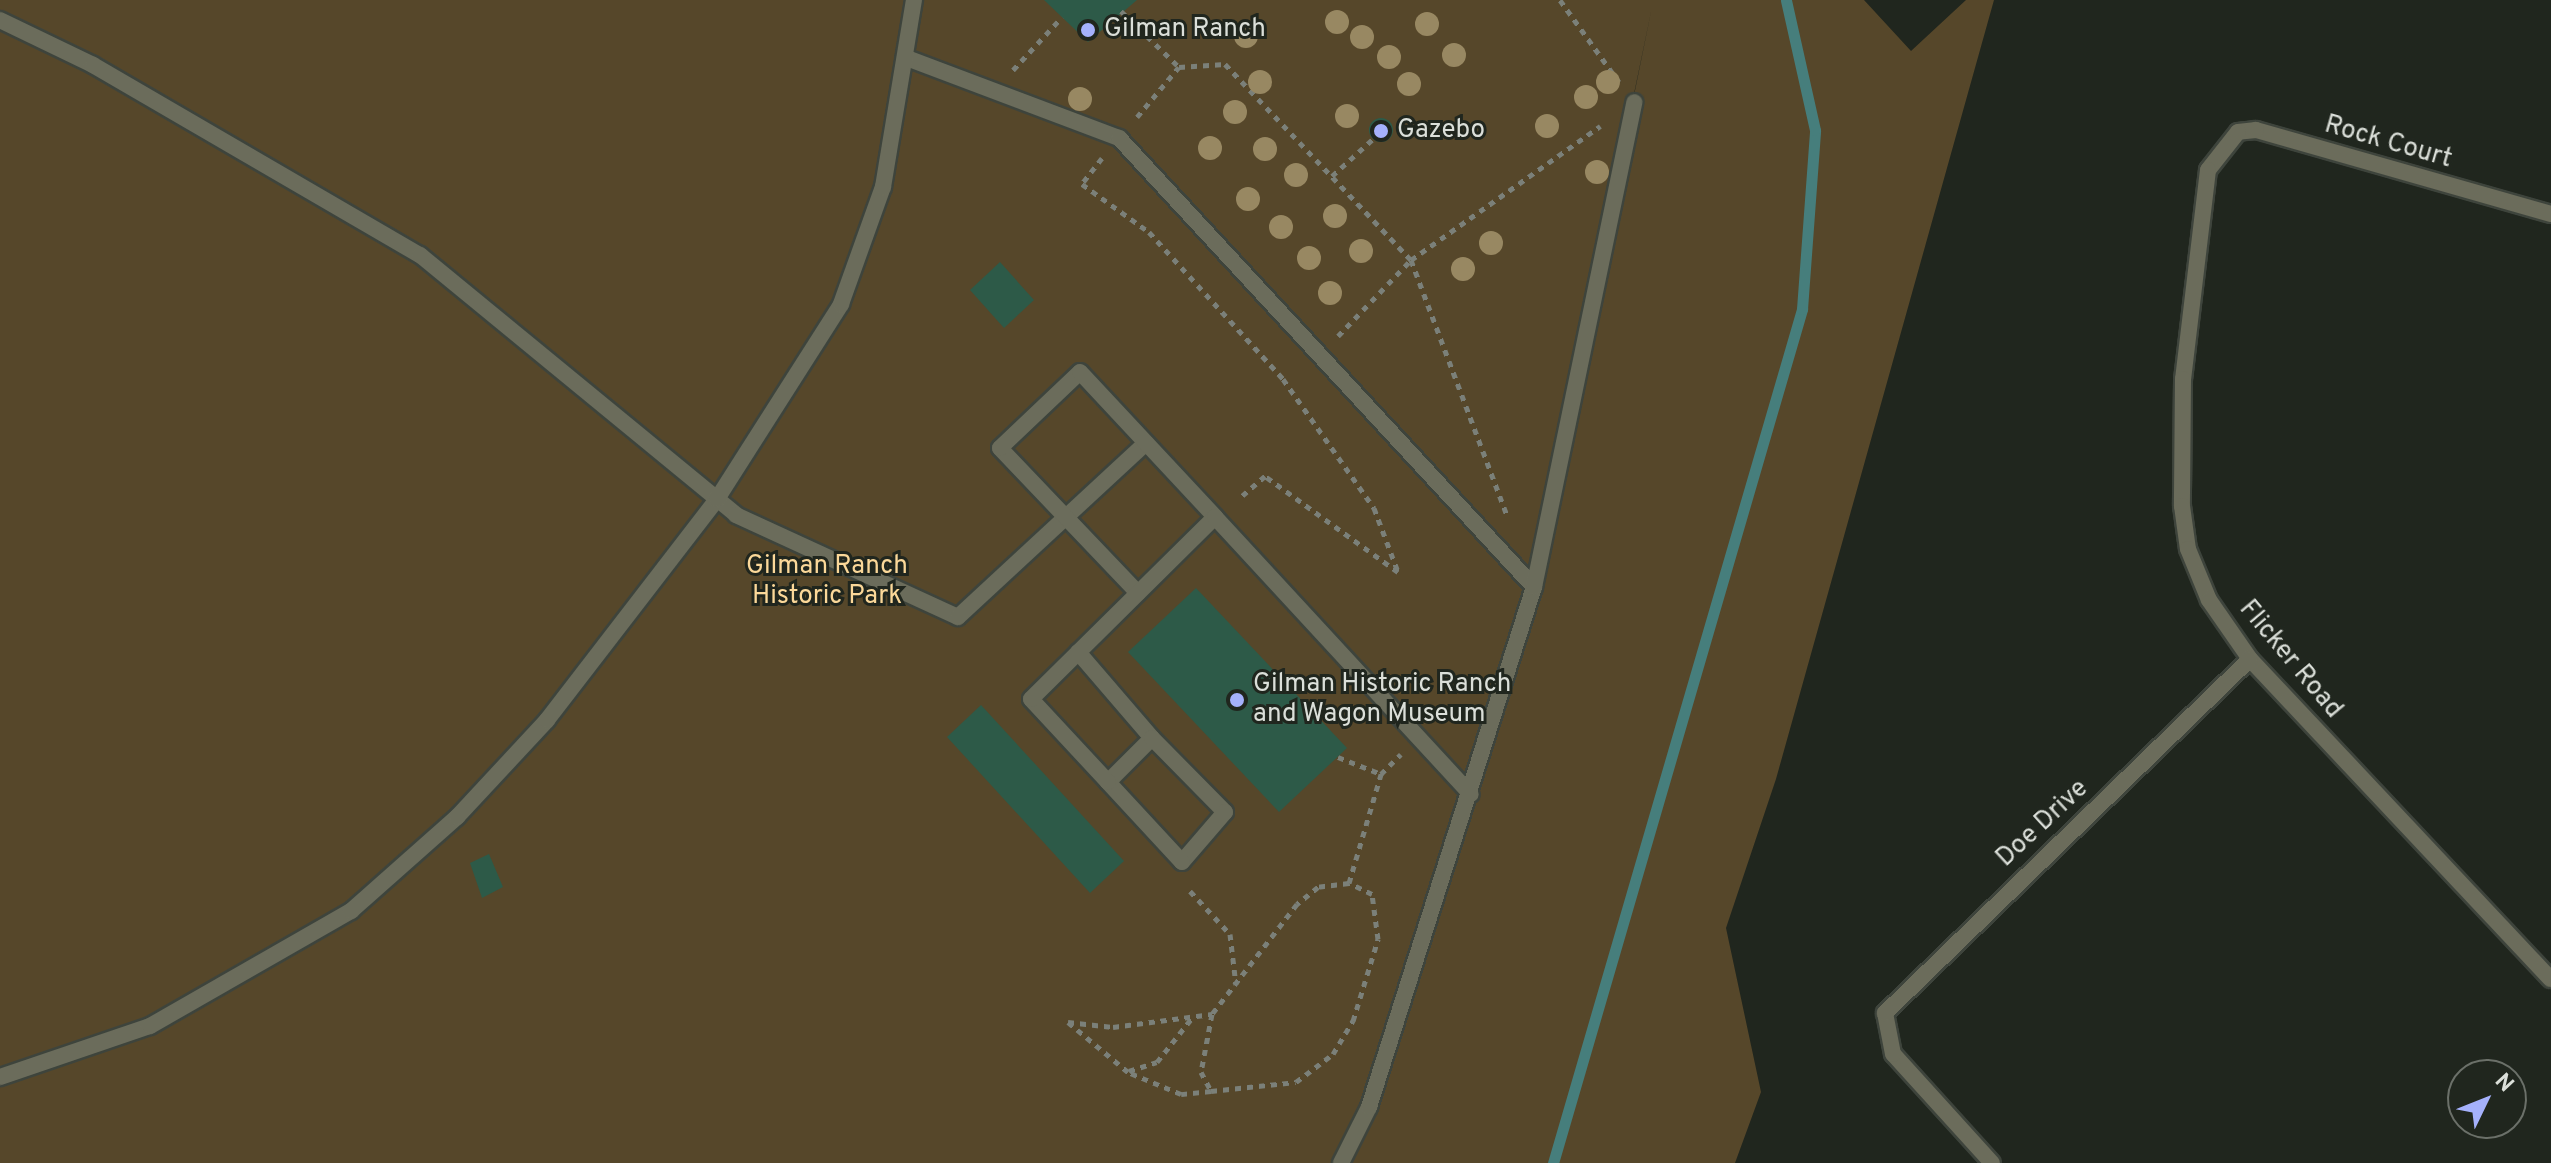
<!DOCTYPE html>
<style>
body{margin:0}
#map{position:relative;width:2551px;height:1163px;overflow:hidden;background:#20261e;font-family:Overpass,sans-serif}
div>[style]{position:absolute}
.green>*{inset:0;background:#56472a}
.stream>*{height:11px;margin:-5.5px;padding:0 5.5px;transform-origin:5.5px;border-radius:5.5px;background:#467e7c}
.building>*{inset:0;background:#2d5a48}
.round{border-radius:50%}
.path>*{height:5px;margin-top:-2.5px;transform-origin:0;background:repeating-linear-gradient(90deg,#7b8079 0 6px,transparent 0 12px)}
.roads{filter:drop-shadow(2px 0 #3e443c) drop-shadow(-2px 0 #3e443c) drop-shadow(0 2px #3e443c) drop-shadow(0 -2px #3e443c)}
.lane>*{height:16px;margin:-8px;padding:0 8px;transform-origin:8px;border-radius:8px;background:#6b6c5b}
.street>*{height:16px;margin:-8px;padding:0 8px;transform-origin:8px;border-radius:8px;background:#6b6c5b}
.trees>*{width:24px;height:24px;margin:-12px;border-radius:50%;background:#988862}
.dots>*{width:22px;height:22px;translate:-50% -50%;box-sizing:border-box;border:4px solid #20261e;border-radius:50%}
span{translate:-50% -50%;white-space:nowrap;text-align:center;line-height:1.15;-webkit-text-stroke:6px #20261e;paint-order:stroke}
.poi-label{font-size:26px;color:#dbdfd9}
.left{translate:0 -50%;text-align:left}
.street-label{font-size:26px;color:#dbdfd9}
.park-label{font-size:26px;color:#fbd899}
.north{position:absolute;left:2447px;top:1059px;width:80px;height:80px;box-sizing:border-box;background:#20261e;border:2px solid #6b7069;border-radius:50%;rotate:47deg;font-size:22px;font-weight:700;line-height:32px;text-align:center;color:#dbdfd9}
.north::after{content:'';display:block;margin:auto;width:28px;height:36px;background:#a5b1fc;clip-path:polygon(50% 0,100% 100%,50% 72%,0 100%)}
</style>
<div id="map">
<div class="green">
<div style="clip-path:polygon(evenodd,0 0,1864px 0,1911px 51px,1966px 0,1994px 0,1776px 779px,1726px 928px,1761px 1092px,1735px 1163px,0 1163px,0 0,1652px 7px,1534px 587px,1369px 1106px,1359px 1105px,1533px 580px,1652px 7px)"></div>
</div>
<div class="stream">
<div style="left:1553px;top:1163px;width:890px;rotate:-73.74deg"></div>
<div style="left:1802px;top:309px;width:179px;rotate:-85.8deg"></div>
<div style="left:1815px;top:130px;width:133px;rotate:-102.6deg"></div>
</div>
<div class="building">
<div style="clip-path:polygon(1044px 0,1137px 0,1088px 42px)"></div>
<div class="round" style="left:1369px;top:118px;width:24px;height:24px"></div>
<div style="clip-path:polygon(1000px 262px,1034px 300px,1004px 328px,970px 290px)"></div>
<div style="clip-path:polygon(1196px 588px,1347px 748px,1279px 812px,1128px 652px)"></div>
<div style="clip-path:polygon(981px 705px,1124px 861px,1090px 893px,947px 737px)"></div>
<div style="clip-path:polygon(489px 854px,503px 887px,482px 898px,470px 863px)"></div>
</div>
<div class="path">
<div style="left:1560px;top:0;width:101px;rotate:54.3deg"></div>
<div style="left:1121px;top:11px;width:81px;rotate:44deg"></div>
<div style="left:1013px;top:70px;width:72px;rotate:-47.2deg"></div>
<div style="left:1137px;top:117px;width:65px;rotate:-50deg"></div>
<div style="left:1179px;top:67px;width:46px;rotate:-3.7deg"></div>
<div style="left:1225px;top:64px;width:270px;rotate:46.5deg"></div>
<div style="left:1411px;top:260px;width:272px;rotate:69.4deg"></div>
<div style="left:1102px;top:158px;width:33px;rotate:128deg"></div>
<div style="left:1082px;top:184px;width:82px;rotate:35.6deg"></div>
<div style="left:1149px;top:232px;width:199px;rotate:47.6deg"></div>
<div style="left:1283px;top:379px;width:158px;rotate:54.8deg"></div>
<div style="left:1374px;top:508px;width:68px;rotate:69.4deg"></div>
<div style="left:1398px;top:572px;width:164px;rotate:-144.2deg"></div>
<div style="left:1265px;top:476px;width:35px;rotate:139deg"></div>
<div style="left:1332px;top:176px;width:58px;rotate:-42.2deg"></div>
<div style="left:1338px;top:336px;width:105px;rotate:-46.2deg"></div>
<div style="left:1411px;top:260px;width:232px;rotate:-35.3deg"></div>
<div style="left:1338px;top:757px;width:46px;rotate:21.6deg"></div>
<div style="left:1381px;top:774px;width:28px;rotate:-45deg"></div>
<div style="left:1349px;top:883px;width:31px;rotate:173deg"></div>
<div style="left:1318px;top:887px;width:27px;rotate:141deg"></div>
<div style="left:1297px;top:904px;width:139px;rotate:127.7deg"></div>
<div style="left:1212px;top:1014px;width:59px;rotate:100.7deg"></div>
<div style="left:1201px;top:1072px;width:21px;rotate:62deg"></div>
<div style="left:1211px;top:1091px;width:85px;rotate:-6deg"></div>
<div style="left:1296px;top:1082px;width:46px;rotate:-37.1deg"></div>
<div style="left:1333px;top:1054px;width:39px;rotate:-59deg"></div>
<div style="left:1353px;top:1021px;width:86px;rotate:-73deg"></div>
<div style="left:1378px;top:939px;width:45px;rotate:-97.6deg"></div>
<div style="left:1372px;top:894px;width:25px;rotate:-154deg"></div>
<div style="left:1349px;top:883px;width:114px;rotate:-73.6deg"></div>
<div style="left:1190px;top:891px;width:59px;rotate:47.1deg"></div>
<div style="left:1230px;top:934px;width:51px;rotate:83.3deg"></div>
<div style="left:1129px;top:1071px;width:29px;rotate:-18deg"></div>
<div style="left:1157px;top:1062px;width:56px;rotate:-51.5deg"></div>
<div style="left:1211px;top:1091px;width:30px;rotate:174deg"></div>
<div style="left:1181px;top:1094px;width:57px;rotate:-157.5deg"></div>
<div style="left:1128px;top:1072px;width:78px;rotate:-140.2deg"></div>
<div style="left:1068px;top:1022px;width:45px;rotate:6.3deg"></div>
<div style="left:1113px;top:1027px;width:100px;rotate:-7.5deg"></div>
</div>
<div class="roads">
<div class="lane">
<div style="left:0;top:20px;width:103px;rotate:25.8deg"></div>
<div style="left:93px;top:65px;width:378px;rotate:30.2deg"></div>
<div style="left:420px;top:255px;width:409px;rotate:39.4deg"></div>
<div style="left:736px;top:515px;width:244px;rotate:24.7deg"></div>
<div style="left:958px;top:617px;width:256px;rotate:-42.8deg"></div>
<div style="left:907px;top:58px;width:227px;rotate:20.7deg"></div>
<div style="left:1119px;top:138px;width:611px;rotate:47.25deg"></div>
<div style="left:1138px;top:593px;width:200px;rotate:-133.6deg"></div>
<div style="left:1000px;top:448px;width:110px;rotate:-43.5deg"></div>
<div style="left:1080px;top:372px;width:198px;rotate:47deg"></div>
<div style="left:1078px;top:652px;width:113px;rotate:49.3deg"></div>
<div style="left:1108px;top:782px;width:62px;rotate:-45deg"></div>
<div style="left:1152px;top:738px;width:104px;rotate:45.4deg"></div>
<div style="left:1225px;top:812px;width:66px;rotate:130.7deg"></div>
<div style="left:1182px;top:862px;width:109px;rotate:-132.8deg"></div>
<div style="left:1108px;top:782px;width:113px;rotate:-132.9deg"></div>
<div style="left:1031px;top:699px;width:259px;rotate:-44.7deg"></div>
<div style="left:1215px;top:517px;width:377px;rotate:47.3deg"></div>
</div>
<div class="street">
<div style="left:2551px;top:214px;width:307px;rotate:-164.1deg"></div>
<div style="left:2256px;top:130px;width:18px;rotate:174deg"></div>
<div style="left:2238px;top:132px;width:48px;rotate:128.3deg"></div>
<div style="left:2208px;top:170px;width:210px;rotate:96.8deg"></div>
<div style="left:2183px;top:379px;width:127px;rotate:90.5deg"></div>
<div style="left:2182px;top:506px;width:43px;rotate:82.1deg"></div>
<div style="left:2188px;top:549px;width:55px;rotate:67.6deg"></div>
<div style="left:2209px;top:600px;width:72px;rotate:55.2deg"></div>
<div style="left:2250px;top:659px;width:439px;rotate:46.8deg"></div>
<div style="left:0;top:1077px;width:158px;rotate:-18.8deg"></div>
<div style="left:150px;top:1026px;width:232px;rotate:-29.8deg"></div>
<div style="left:351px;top:911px;width:142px;rotate:-41.6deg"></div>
<div style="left:457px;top:817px;width:132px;rotate:-47.1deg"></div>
<div style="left:547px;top:720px;width:279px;rotate:-52.4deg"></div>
<div style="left:717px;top:499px;width:231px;rotate:-57.5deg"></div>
<div style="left:841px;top:304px;width:124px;rotate:-70.3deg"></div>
<div style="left:883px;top:187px;width:190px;rotate:-80.6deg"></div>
<div style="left:1341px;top:1163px;width:63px;rotate:-63.4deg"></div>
<div style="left:1369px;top:1107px;width:546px;rotate:-72.4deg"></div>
<div style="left:1534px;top:587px;width:495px;rotate:-78.3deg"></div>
<div style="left:1992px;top:1163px;width:147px;rotate:-132.2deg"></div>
<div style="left:1893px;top:1054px;width:42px;rotate:-101deg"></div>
<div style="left:1885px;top:1013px;width:508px;rotate:-44.12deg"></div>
</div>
</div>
<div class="trees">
<div style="left:1337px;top:22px"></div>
<div style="left:1427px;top:24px"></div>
<div style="left:1246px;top:36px"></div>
<div style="left:1362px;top:37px"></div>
<div style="left:1454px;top:55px"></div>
<div style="left:1389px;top:57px"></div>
<div style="left:1260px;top:82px"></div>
<div style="left:1608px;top:82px"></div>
<div style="left:1409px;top:84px"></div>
<div style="left:1586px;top:97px"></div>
<div style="left:1080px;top:99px"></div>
<div style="left:1235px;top:112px"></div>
<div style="left:1347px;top:116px"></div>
<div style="left:1547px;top:126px"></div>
<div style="left:1210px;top:148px"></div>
<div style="left:1265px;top:149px"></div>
<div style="left:1597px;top:172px"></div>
<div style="left:1296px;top:175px"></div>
<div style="left:1248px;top:199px"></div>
<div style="left:1335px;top:216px"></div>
<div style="left:1281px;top:227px"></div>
<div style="left:1491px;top:243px"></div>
<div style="left:1361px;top:251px"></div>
<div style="left:1309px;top:258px"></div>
<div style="left:1463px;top:269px"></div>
<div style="left:1330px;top:293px"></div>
</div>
<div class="dots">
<div style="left:1088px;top:30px;background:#a5b1fc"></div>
<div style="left:1381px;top:131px;background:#a5b1fc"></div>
<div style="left:1237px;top:700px;background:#a5b1fc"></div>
</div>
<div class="poi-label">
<span class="left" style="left:1104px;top:30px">Gilman Ranch</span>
<span class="left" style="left:1397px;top:131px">Gazebo</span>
<span class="left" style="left:1253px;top:700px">Gilman Historic Ranch<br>and Wagon Museum</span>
</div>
<div class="street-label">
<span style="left:2388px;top:143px;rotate:16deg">Rock Court</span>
<span style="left:2290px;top:660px;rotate:50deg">Flicker Road</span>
<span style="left:2043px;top:824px;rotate:-43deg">Doe Drive</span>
</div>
<div class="park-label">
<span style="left:827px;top:582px">Gilman Ranch<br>Historic Park</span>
</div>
<div class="north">N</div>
</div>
